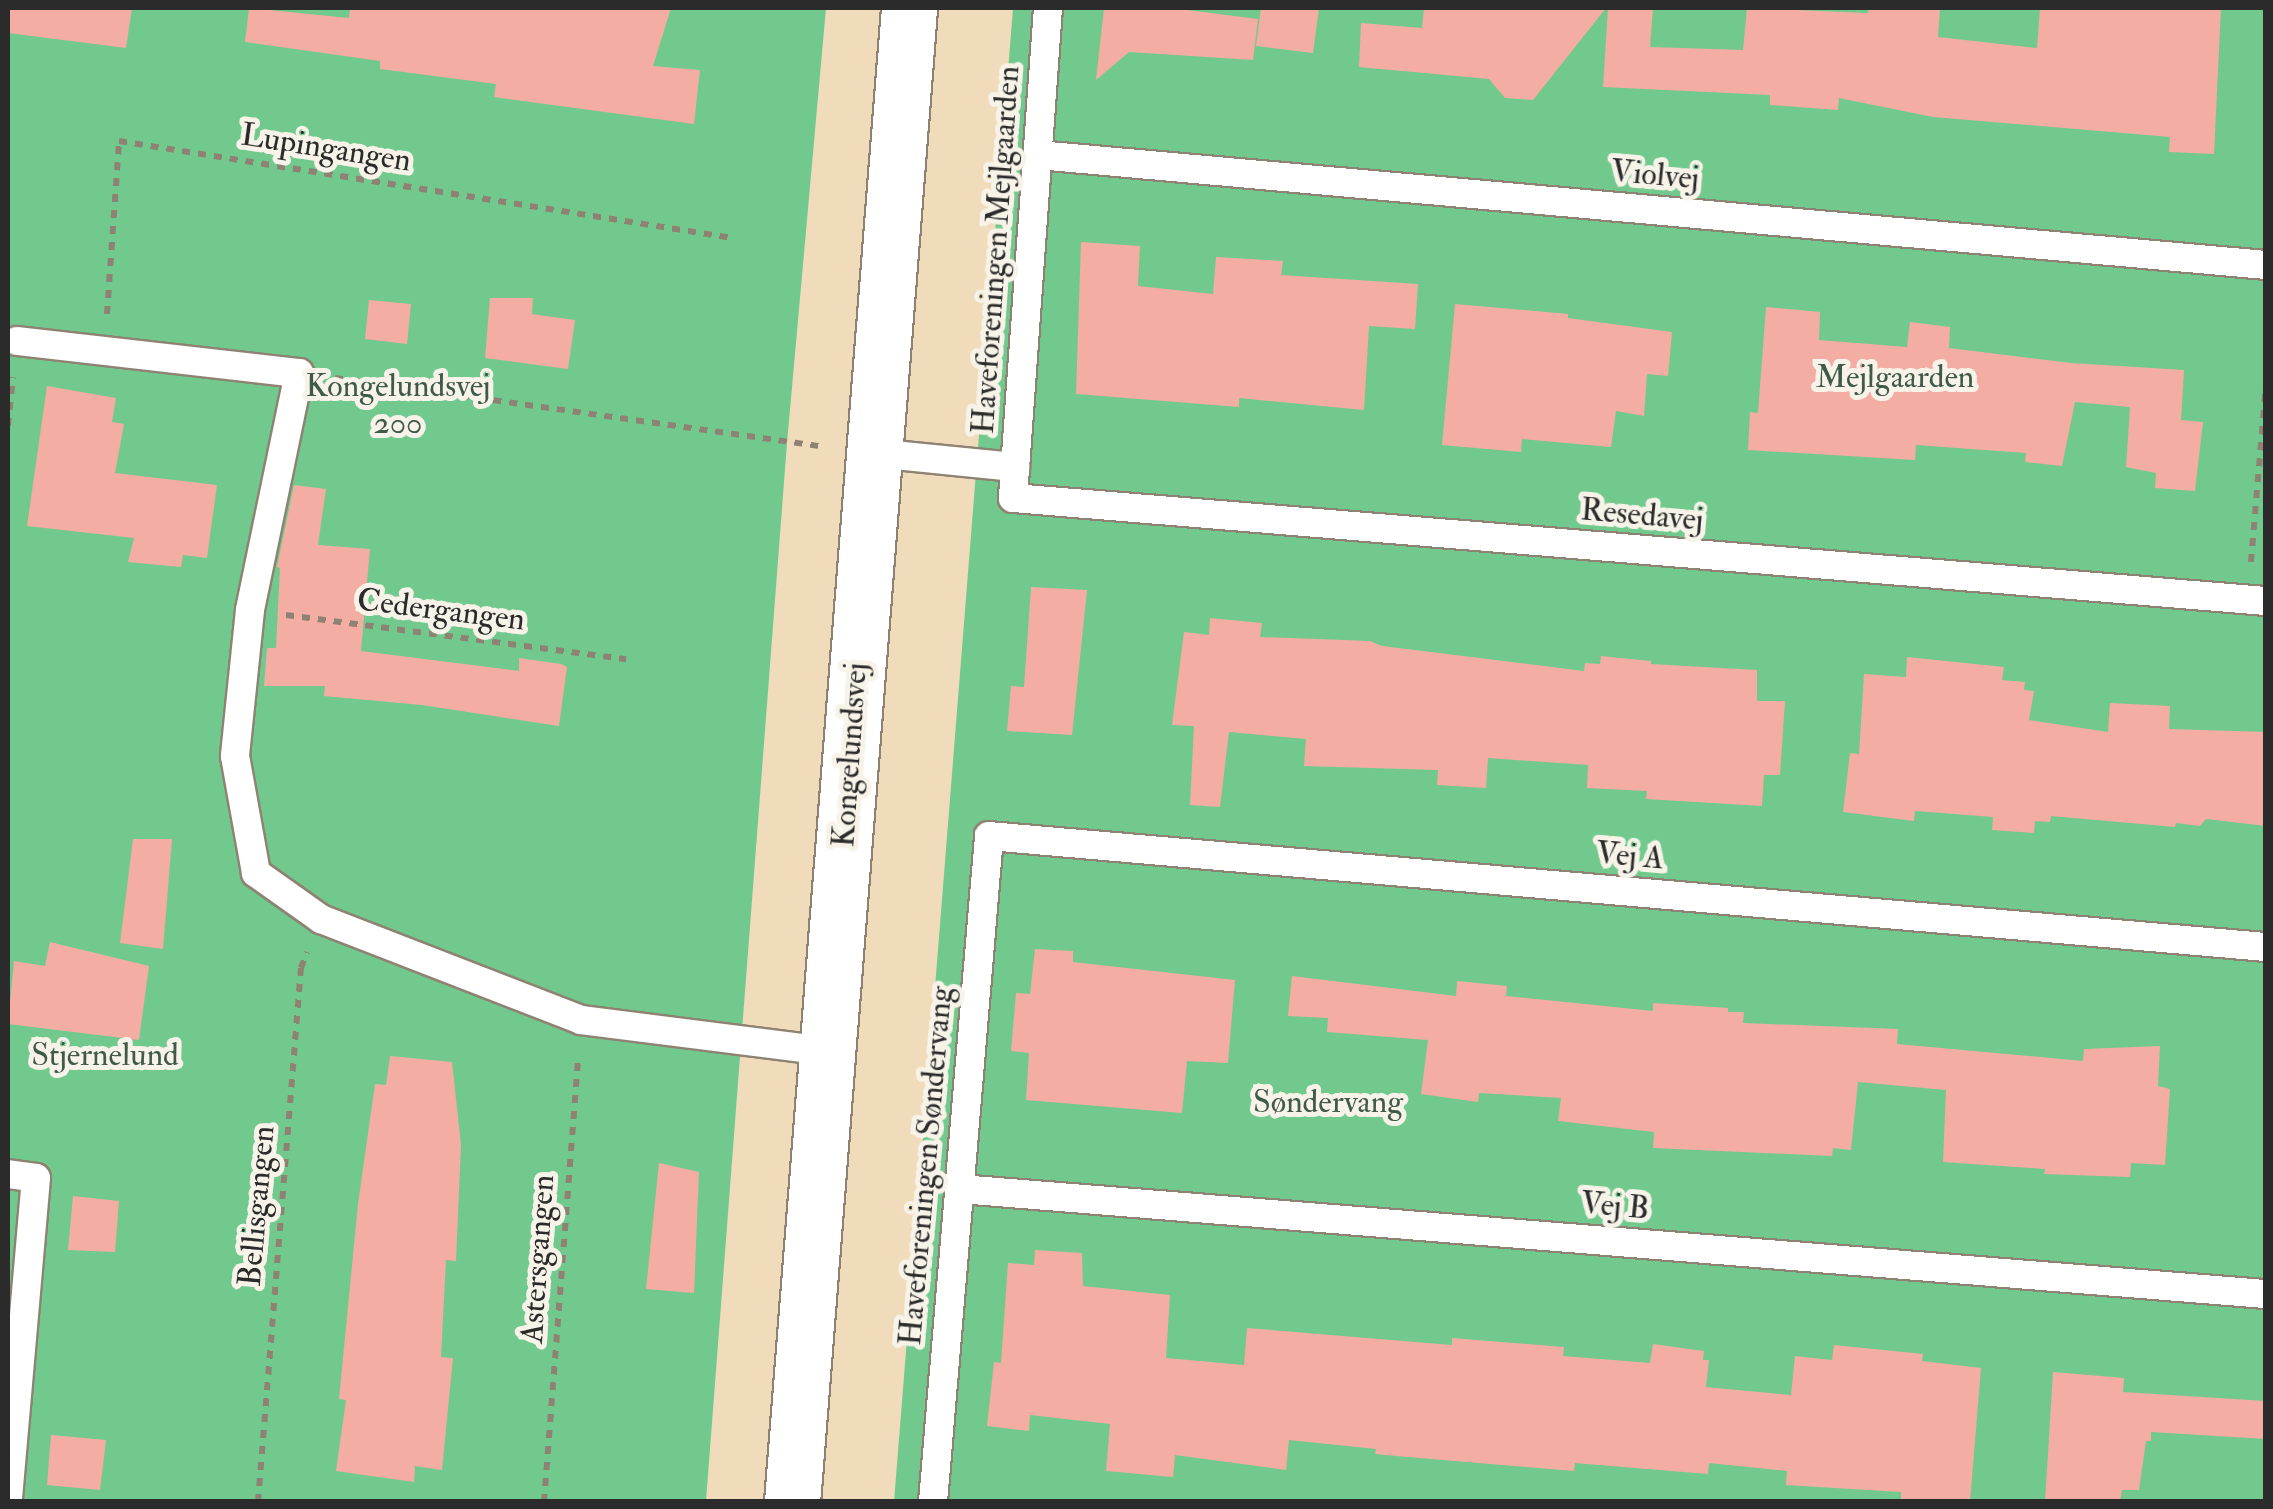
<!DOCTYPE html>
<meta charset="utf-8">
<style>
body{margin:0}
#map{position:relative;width:2273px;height:1509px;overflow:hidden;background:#f0dbba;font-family:"IM FELL Double Pica",serif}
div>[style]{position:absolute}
.green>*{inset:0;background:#72c98e}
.building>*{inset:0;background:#f4ada3}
.path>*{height:6px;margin-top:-3px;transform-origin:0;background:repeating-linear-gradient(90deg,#8e8372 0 8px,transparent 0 16px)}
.roads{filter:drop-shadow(2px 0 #8e8372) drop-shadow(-2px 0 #8e8372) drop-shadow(0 2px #8e8372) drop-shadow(0 -2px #8e8372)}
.service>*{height:28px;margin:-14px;padding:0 14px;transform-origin:14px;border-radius:14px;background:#fff}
.tertiary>*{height:55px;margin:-27.5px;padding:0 27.5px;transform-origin:27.5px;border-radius:27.5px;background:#fff}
span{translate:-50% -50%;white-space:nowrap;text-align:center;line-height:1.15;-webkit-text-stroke:10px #f7f3e8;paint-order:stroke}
.street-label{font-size:32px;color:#2b2b2b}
.park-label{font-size:32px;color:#405a49}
.frame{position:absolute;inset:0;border:10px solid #2b2b2b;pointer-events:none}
</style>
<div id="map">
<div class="green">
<div style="clip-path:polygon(8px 8px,826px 8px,787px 443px,706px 1501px,8px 1502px)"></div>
<div style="clip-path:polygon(1013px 8px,2265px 8px,2265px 1501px,894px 1502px)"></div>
</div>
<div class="building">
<div style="clip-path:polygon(9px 8px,132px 8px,126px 48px,8px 33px)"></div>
<div style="clip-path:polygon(249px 8px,349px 18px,350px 8px,671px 8px,653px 66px,700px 70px,694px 124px,494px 97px,496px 84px,380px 69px,380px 61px,245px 42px)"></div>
<div style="clip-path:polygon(1104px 8px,1171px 8px,1258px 19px,1253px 60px,1129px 52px,1096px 80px)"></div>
<div style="clip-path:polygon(1261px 8px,1319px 8px,1313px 53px,1256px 46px)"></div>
<div style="clip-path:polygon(1424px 8px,1606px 8px,1533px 100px,1505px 98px,1489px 79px,1359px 67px,1361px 23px,1422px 28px)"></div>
<div style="clip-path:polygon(1608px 8px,1653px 8px,1650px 47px,1743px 50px,1747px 8px,1868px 13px,1869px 8px,1940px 8px,1938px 37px,2037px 48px,2040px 8px,2221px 8px,2214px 154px,2169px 152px,2170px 137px,1933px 117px,1839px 98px,1838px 110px,1770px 105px,1770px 95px,1603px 87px)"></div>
<div style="clip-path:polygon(1081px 242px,1140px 246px,1138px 286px,1213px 294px,1216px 257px,1283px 261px,1281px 275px,1418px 284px,1415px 329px,1369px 326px,1364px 410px,1239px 398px,1239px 407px,1076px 394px)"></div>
<div style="clip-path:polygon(490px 298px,533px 298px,532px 314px,575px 320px,568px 369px,485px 358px)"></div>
<div style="clip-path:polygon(369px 300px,411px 304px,407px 344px,365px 339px)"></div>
<div style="clip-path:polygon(1455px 304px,1568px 314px,1568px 318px,1672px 332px,1668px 376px,1647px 374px,1644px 416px,1616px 411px,1611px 447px,1522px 439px,1521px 452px,1442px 445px)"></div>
<div style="clip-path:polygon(1766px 307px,1820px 312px,1819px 340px,1907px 347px,1910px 322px,1950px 327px,1949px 348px,2071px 363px,2184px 370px,2181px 420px,2203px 422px,2195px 491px,2155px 488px,2156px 473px,2126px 467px,2130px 407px,2075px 402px,2062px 466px,2025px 462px,2026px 453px,1916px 445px,1915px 460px,1748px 450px,1750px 412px,1758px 413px)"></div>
<div style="clip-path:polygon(47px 386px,116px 398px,112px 422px,124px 424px,115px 473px,217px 485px,207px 558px,183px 555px,181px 567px,128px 562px,134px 538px,27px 526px)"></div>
<div style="clip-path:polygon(294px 485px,326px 489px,318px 545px,370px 549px,361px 651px,519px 671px,519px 658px,561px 664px,567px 667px,559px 726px,422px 705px,324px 696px,325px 686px,264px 686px,267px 648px,276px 648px,280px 568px,277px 567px)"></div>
<div style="clip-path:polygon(1031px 587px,1087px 590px,1072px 735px,1007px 731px,1011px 686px,1024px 687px)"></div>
<div style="clip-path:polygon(1210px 618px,1262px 623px,1260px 637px,1370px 641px,1382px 646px,1584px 671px,1585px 663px,1600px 664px,1601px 656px,1651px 661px,1651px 664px,1757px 670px,1757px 701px,1785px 701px,1780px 775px,1764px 775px,1762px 806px,1646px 799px,1647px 791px,1587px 788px,1588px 765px,1488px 758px,1486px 788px,1437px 785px,1438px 770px,1304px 766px,1306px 739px,1229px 732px,1220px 807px,1190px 805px,1194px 726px,1172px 725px,1184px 632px,1209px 635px)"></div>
<div style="clip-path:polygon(1907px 657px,2004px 667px,2002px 680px,2025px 682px,2024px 690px,2034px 691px,2029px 720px,2108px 732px,2110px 703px,2170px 706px,2169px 729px,2266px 732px,2266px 826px,2206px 819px,2200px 826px,2176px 823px,2175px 827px,2051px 816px,2050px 822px,2035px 821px,2034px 833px,1992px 830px,1993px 817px,1915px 811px,1914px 821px,1843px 812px,1850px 753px,1859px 754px,1864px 674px,1906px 677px)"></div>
<div style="clip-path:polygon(133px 839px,172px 839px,163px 949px,120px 943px)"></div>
<div style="clip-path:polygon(50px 942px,149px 966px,139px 1040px,8px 1024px,14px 961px,45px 966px)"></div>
<div style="clip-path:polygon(1035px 949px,1073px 951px,1073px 962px,1235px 980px,1228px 1063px,1187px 1061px,1182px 1113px,1026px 1100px,1029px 1053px,1011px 1051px,1016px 993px,1030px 994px)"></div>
<div style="clip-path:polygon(1292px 976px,1456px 996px,1457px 981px,1507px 986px,1506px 996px,1653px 1011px,1653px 1003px,1728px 1008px,1728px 1012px,1744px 1012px,1743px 1023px,1898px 1029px,1897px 1044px,2083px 1061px,2084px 1049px,2160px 1046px,2158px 1086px,2170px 1089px,2165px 1165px,2131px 1163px,2130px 1177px,2044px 1174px,2045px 1169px,1943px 1162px,1946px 1090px,1858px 1082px,1851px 1150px,1833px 1148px,1832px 1156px,1653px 1148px,1654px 1132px,1558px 1121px,1561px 1098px,1479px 1093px,1478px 1102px,1421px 1094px,1428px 1040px,1327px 1032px,1328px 1018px,1288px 1016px)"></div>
<div style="clip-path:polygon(390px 1056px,452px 1062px,461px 1145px,456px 1261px,446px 1260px,441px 1357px,453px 1358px,442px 1470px,415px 1466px,414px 1482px,336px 1471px,346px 1400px,339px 1399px,358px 1204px,375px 1084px,386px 1085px)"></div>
<div style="clip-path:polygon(659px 1163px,699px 1172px,694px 1293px,646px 1289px)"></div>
<div style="clip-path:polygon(73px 1196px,119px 1201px,115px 1252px,68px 1250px)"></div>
<div style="clip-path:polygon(1035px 1250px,1082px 1253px,1083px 1286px,1170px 1295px,1166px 1358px,1244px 1365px,1247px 1328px,1452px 1345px,1452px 1338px,1564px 1347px,1563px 1356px,1650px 1363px,1653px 1344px,1704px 1351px,1703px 1360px,1709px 1360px,1706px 1387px,1791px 1395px,1795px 1356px,1832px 1360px,1834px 1345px,1923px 1354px,1922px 1361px,1981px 1368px,1970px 1502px,1901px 1502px,1901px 1492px,1786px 1485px,1787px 1471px,1709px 1463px,1708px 1474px,1575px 1463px,1574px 1471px,1396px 1456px,1375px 1454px,1376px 1449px,1289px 1440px,1286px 1470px,1175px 1455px,1173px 1477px,1106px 1471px,1110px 1424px,1030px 1415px,1029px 1431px,987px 1426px,994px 1362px,1001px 1363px,1008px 1263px,1034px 1265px)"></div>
<div style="clip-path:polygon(2053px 1372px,2124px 1378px,2123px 1392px,2266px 1401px,2266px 1439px,2151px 1432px,2151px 1441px,2146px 1441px,2139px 1490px,2122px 1490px,2120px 1502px,2045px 1502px)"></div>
<div style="clip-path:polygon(51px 1435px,106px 1440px,100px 1490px,47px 1485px)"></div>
</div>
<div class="path">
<div style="left:107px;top:314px;width:173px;rotate:-86deg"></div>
<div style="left:119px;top:141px;width:621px;rotate:8.99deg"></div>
<div style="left:335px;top:378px;width:493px;rotate:8deg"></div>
<div style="left:8px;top:426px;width:49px;rotate:-84.2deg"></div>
<div style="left:2251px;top:562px;width:179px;rotate:-85.2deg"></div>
<div style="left:286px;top:615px;width:343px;rotate:7.4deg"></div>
<div style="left:258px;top:1502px;width:536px;rotate:-85.4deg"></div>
<div style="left:301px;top:968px;width:17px;rotate:-69deg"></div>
<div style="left:544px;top:1502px;width:447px;rotate:-85.6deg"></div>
</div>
<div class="roads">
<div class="service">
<div style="left:1048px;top:8px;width:491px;rotate:94.1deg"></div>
<div style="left:1013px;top:498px;width:1257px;rotate:4.7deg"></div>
<div style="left:1038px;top:155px;width:1233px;rotate:5.12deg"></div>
<div style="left:17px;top:341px;width:284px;rotate:6.5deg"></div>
<div style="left:299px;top:373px;width:242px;rotate:101.7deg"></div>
<div style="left:250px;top:610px;width:147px;rotate:95.9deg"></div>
<div style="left:235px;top:756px;width:119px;rotate:79.8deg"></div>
<div style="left:256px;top:873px;width:80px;rotate:35.3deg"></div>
<div style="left:321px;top:919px;width:279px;rotate:21.2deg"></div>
<div style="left:581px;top:1020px;width:248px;rotate:7.2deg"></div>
<div style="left:874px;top:453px;width:142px;rotate:5.7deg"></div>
<div style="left:8px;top:1174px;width:28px;rotate:8deg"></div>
<div style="left:36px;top:1178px;width:321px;rotate:95deg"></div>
<div style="left:960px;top:1189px;width:1310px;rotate:4.6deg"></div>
<div style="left:933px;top:1502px;width:668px;rotate:-85.19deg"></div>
<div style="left:989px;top:836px;width:1282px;rotate:4.97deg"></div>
</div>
<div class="tertiary">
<div style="left:792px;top:1502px;width:1499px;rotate:-85.52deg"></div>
</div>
</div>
<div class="street-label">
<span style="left:326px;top:148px;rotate:9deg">Lupingangen</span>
<span style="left:1655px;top:175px;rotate:5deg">Violvej</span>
<span style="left:996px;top:250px;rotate:-86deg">Haveforeningen Mejlgaarden</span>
<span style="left:1642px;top:515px;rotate:5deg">Resedavej</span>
<span style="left:441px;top:610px;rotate:7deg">Cedergangen</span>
<span style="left:850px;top:755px;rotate:-86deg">Kongelundsvej</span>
<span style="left:1630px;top:856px;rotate:5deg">Vej A</span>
<span style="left:926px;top:1166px;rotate:-85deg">Haveforeningen Søndervang</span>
<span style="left:257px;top:1206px;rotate:-85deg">Bellisgangen</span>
<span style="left:1615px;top:1206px;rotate:5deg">Vej B</span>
<span style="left:538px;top:1259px;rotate:-86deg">Astersgangen</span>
</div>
<div class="park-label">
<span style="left:1895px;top:377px">Mejlgaarden</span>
<span style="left:398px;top:405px">Kongelundsvej<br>200</span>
<span style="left:105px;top:1055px">Stjernelund</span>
<span style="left:1328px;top:1102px">Søndervang</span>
</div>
<div class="frame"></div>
</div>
